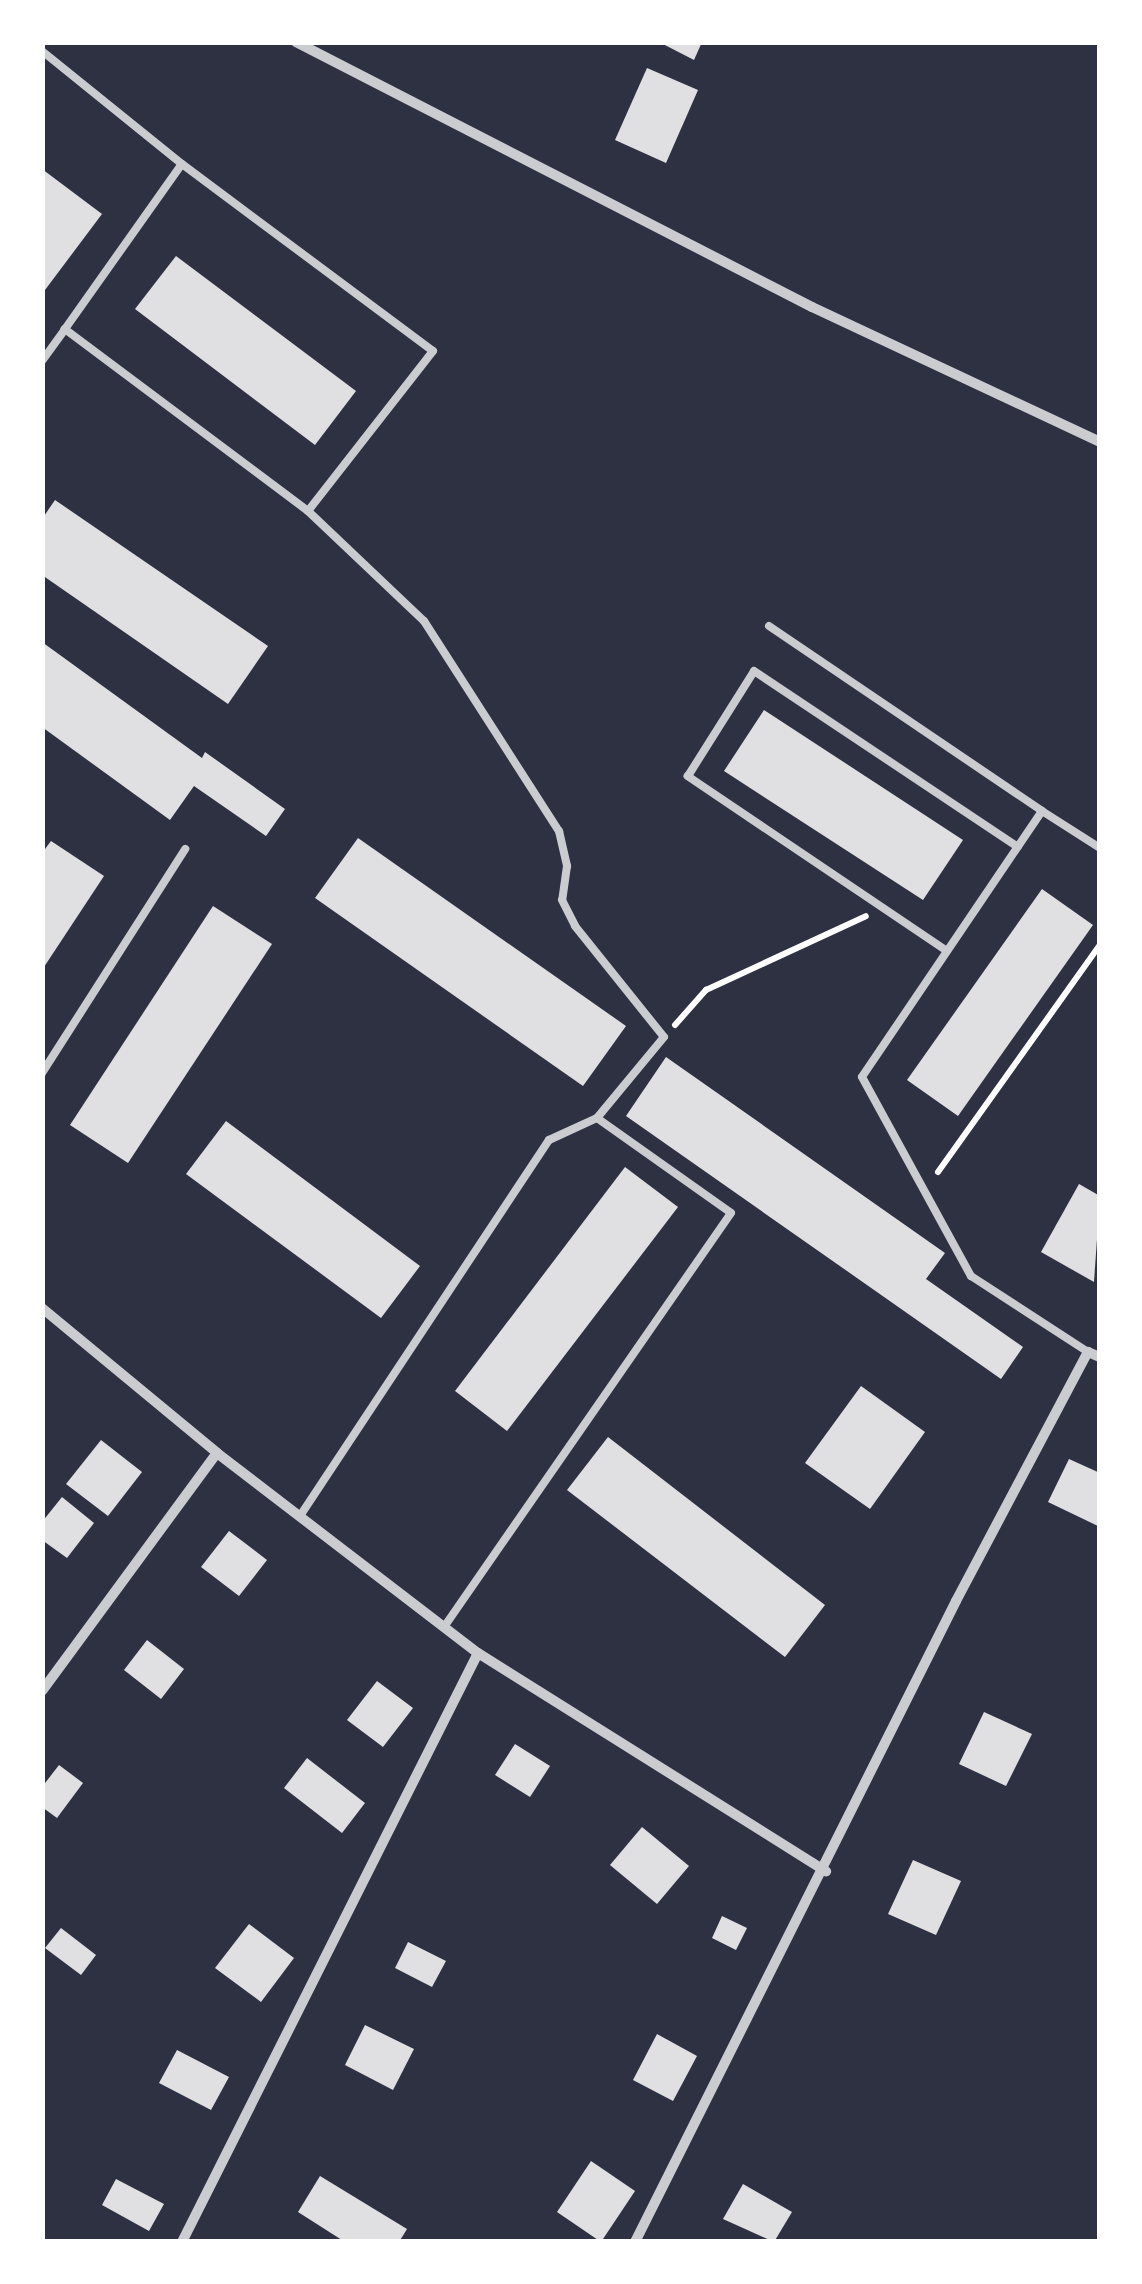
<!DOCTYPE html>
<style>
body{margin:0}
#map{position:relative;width:1142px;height:2284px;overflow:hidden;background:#2d3142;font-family:"IBM Plex Sans",sans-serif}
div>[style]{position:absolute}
.building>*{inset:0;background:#e0e0e3}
.path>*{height:6px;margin:-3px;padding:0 3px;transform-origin:3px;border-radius:3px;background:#fff}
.service>*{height:8px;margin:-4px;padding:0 4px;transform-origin:4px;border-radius:4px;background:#caccd0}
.minor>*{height:10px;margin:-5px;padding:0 5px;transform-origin:5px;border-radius:5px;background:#caccd0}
span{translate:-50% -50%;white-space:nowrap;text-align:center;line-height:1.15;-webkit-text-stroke:8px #fff;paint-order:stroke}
.frame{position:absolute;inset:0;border:45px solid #fff;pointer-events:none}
</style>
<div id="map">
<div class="building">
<div style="clip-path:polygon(659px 42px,702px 42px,694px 60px)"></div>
<div style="clip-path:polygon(647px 68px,698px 90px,666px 163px,615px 140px)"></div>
<div style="clip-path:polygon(42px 169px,102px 214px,42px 294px)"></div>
<div style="clip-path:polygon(176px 256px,356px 391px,315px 445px,135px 309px)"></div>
<div style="clip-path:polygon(55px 500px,268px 646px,228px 704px,42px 575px,42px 519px)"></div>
<div style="clip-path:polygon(42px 642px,202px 758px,205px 752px,285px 809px,266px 836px,194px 786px,170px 820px,42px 727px)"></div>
<div style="clip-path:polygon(764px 710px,963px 840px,923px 900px,724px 771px)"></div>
<div style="clip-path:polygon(358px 838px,626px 1026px,583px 1086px,315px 898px)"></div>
<div style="clip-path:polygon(51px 841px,104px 876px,42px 970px,42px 853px)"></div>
<div style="clip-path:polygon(1042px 889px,1093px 925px,958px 1116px,907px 1080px)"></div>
<div style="clip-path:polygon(213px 906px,272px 944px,128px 1163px,70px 1125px)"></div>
<div style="clip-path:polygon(666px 1057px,945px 1253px,926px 1279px,1023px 1347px,1001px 1379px,626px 1116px)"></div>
<div style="clip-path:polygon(226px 1121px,420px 1266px,381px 1318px,186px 1174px)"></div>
<div style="clip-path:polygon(625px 1167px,678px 1207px,507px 1431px,455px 1391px)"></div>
<div style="clip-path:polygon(1079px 1184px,1100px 1196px,1094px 1282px,1041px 1252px)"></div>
<div style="clip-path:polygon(861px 1386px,925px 1432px,870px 1509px,805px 1463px)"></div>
<div style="clip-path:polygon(608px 1437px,825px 1605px,785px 1657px,567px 1490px)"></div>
<div style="clip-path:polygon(101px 1440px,142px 1472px,108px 1516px,66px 1484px)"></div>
<div style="clip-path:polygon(1069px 1459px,1100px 1473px,1100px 1527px,1048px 1502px)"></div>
<div style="clip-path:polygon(62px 1497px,94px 1523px,67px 1558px,42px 1540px,42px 1522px)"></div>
<div style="clip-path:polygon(229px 1531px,267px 1560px,239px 1596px,201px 1567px)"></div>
<div style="clip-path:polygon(147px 1640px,184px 1669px,161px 1699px,124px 1670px)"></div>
<div style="clip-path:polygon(377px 1681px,413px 1708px,383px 1747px,347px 1720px)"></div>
<div style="clip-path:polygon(984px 1712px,1032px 1734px,1006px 1786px,959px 1764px)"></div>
<div style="clip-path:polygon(515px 1744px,550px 1766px,530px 1797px,495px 1775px)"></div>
<div style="clip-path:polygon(307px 1758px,365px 1803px,342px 1833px,284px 1788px)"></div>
<div style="clip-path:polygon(59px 1765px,83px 1783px,57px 1818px,42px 1807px,42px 1787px)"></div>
<div style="clip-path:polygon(642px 1827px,689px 1866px,657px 1904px,610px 1865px)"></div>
<div style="clip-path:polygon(913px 1860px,961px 1881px,936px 1935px,888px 1914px)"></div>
<div style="clip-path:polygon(722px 1916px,747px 1928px,736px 1950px,712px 1938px)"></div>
<div style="clip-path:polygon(249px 1924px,294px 1958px,261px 2002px,215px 1968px)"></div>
<div style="clip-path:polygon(61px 1928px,96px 1955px,81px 1975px,45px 1948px)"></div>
<div style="clip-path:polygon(408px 1942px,446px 1961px,432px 1987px,395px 1968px)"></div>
<div style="clip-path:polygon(365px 2025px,414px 2049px,393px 2090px,345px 2065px)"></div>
<div style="clip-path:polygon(657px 2034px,697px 2056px,673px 2101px,633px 2080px)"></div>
<div style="clip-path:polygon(177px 2050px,229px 2077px,211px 2110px,159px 2083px)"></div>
<div style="clip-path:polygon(591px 2161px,635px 2191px,601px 2242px,557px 2212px)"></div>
<div style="clip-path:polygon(320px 2176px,407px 2229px,399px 2242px,345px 2242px,298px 2212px)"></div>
<div style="clip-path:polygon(116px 2179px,164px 2204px,149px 2231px,102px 2205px)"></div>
<div style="clip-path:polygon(743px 2184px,792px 2212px,774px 2242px,723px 2219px)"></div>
</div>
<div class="path">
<div style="left:675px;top:1025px;width:47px;rotate:-48.5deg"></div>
<div style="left:706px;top:990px;width:176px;rotate:-24.8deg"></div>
<div style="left:938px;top:1172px;width:279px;rotate:-54.5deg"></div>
</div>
<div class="service">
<div style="left:42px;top:51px;width:180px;rotate:38.9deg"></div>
<div style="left:182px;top:164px;width:313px;rotate:36.7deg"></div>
<div style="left:433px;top:351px;width:203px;rotate:128deg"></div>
<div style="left:308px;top:511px;width:304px;rotate:-143.2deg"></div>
<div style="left:65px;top:329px;width:202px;rotate:-54.7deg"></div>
<div style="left:42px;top:361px;width:39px;rotate:-54deg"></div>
<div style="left:308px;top:511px;width:160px;rotate:43.5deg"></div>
<div style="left:424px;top:621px;width:250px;rotate:57.3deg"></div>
<div style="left:559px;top:831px;width:36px;rotate:77deg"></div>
<div style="left:567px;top:866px;width:34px;rotate:98deg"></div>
<div style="left:562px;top:900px;width:29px;rotate:63deg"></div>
<div style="left:575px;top:926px;width:142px;rotate:51.3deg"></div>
<div style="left:664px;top:1037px;width:105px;rotate:129.6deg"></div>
<div style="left:769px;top:626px;width:330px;rotate:34.1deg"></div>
<div style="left:1042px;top:811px;width:321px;rotate:124.1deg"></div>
<div style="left:862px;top:1077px;width:227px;rotate:61.3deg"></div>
<div style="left:971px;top:1276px;width:140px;rotate:33deg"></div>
<div style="left:1042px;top:811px;width:69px;rotate:32.5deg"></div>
<div style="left:947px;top:951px;width:313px;rotate:-146deg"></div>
<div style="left:688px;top:776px;width:124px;rotate:-57.8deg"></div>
<div style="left:754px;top:671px;width:317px;rotate:33.7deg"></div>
<div style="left:42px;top:1073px;width:266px;rotate:-57.4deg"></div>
<div style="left:300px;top:1516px;width:451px;rotate:-56.5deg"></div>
<div style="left:549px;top:1140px;width:53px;rotate:-24.6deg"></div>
<div style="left:597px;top:1118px;width:164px;rotate:35.3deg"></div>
<div style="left:731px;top:1213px;width:504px;rotate:124.73deg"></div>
</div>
<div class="minor">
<div style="left:296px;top:42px;width:580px;rotate:27.18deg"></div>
<div style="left:812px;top:307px;width:318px;rotate:25.1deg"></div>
<div style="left:42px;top:1308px;width:227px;rotate:39.6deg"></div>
<div style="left:217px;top:1453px;width:329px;rotate:37.5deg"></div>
<div style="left:478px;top:1653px;width:411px;rotate:32.1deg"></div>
<div style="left:42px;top:1691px;width:295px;rotate:-53.7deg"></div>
<div style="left:182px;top:2242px;width:659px;rotate:-63.32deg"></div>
<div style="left:635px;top:2242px;width:717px;rotate:-63.4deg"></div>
<div style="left:956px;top:1601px;width:282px;rotate:-62.1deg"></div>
<div style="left:1088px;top:1352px;width:13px;rotate:23deg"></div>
</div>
<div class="frame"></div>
</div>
